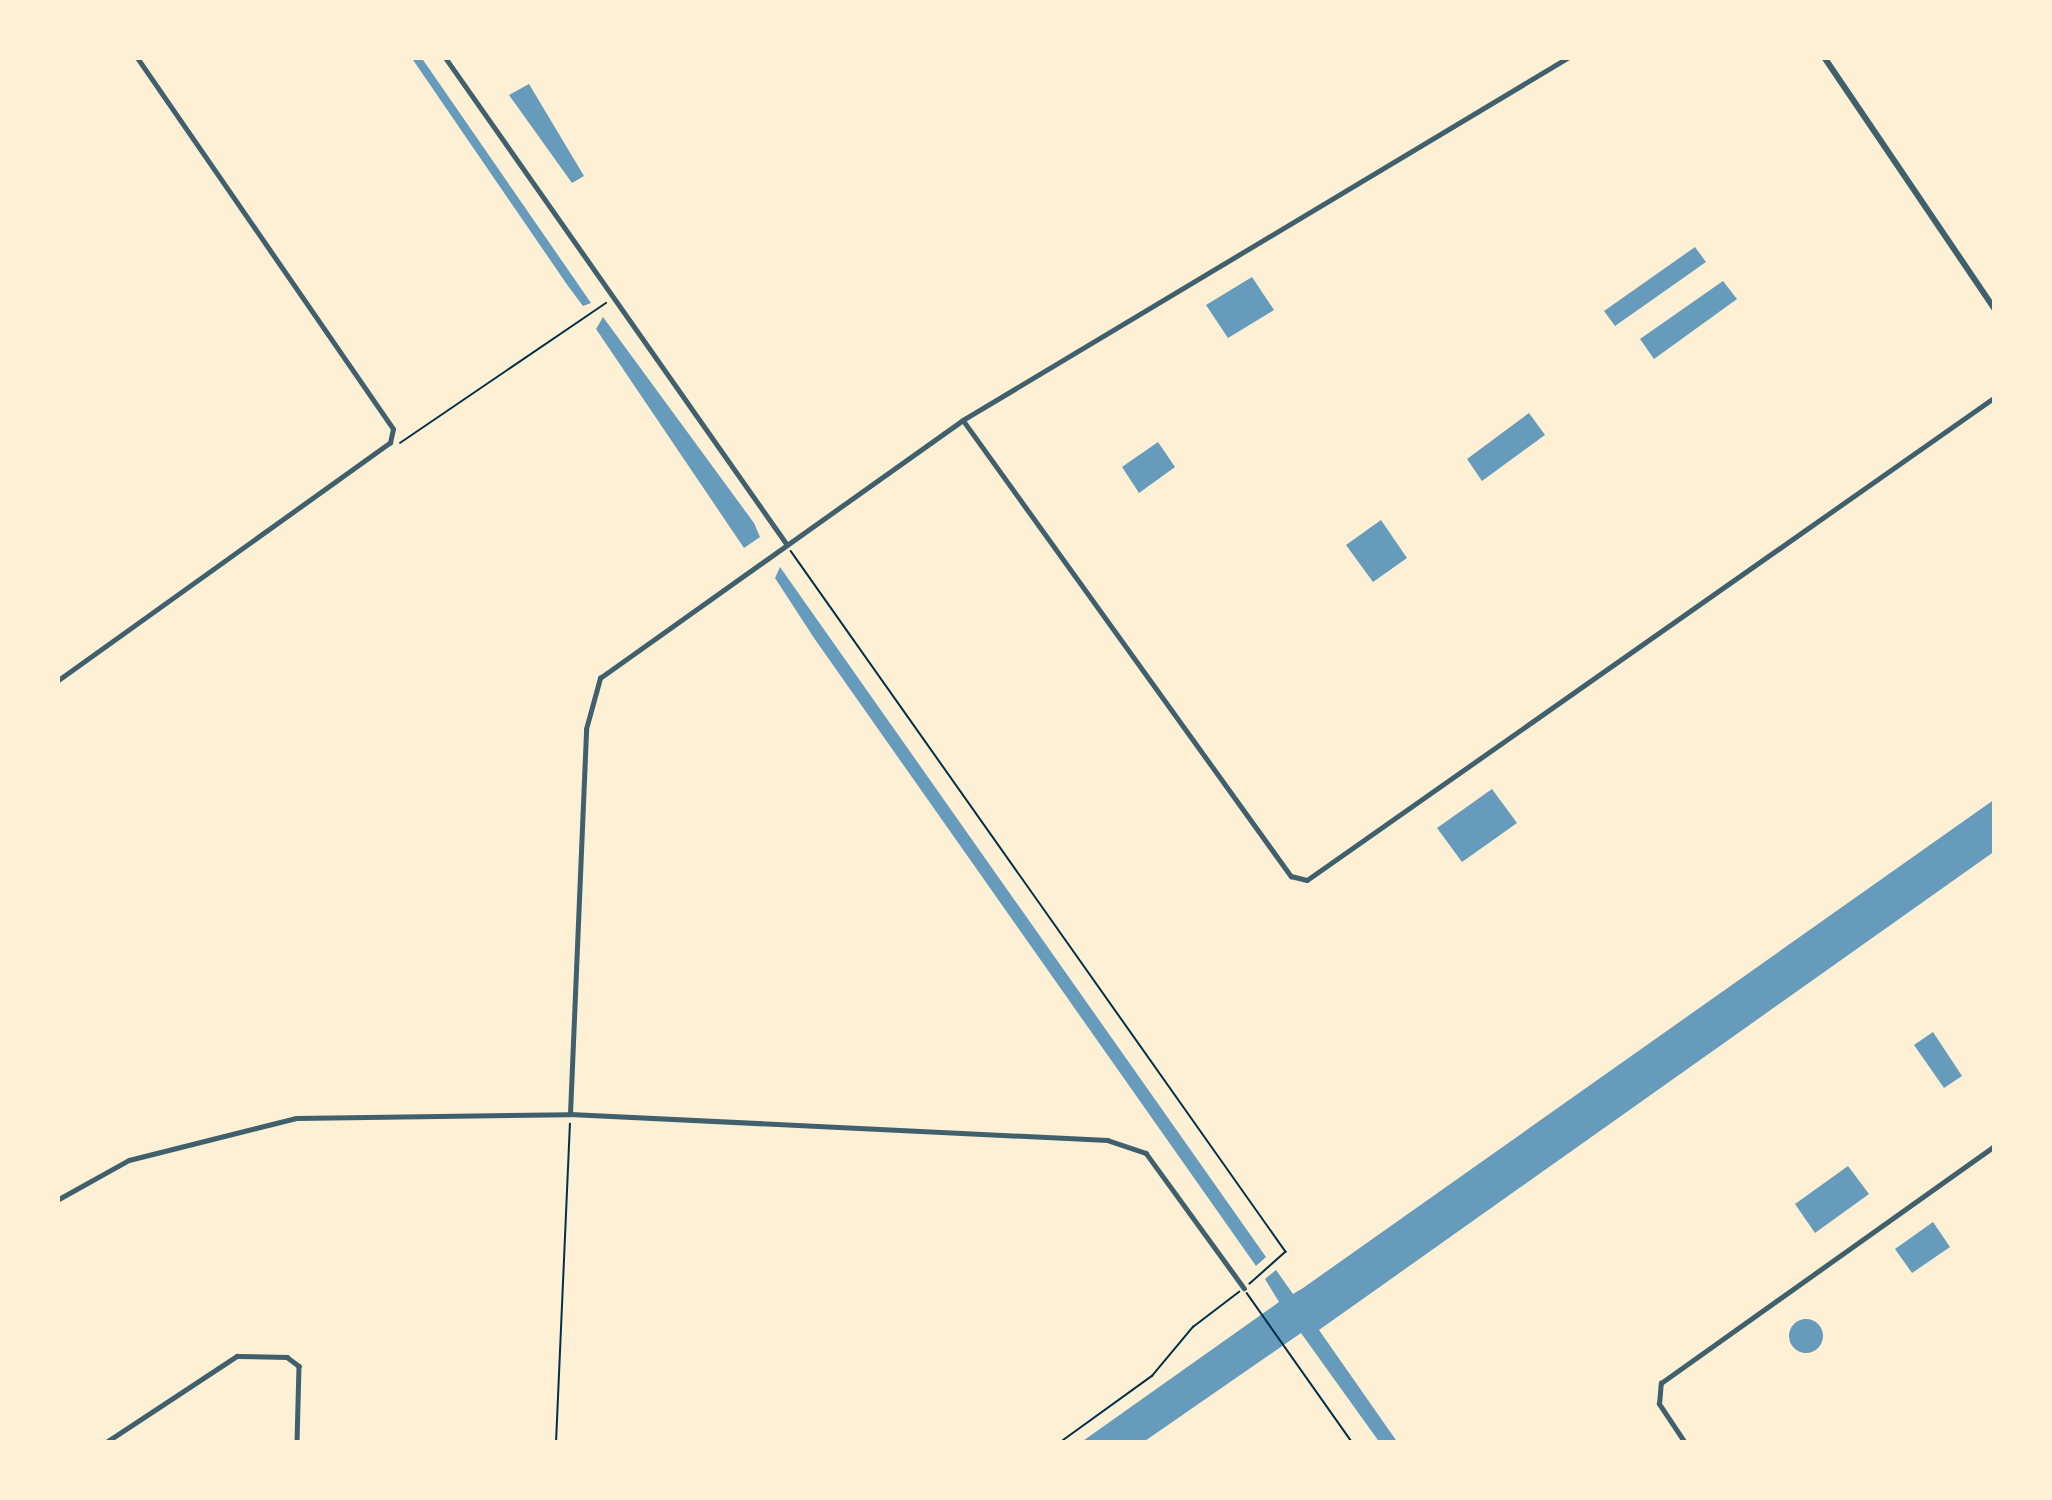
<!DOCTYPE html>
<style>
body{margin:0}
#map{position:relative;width:2052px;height:1500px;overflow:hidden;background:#fdf0d5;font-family:Ubuntu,sans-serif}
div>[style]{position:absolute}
.water>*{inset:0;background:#669bbc}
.round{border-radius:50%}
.path>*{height:1.5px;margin:-0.75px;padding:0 0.75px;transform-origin:0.75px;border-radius:0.75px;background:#003049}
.minor>*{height:4.5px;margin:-2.25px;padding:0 2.25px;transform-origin:2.25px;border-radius:2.25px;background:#3f606c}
.tertiary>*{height:6px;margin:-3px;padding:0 3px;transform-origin:3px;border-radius:3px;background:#3f606c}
span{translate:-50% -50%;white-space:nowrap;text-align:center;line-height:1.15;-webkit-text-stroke:10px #fdf0d5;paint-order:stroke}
.frame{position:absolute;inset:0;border:60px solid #fdf0d5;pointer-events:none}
</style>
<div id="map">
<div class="water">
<div style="clip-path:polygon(411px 57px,421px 57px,591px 303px,583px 306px,568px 286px)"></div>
<div style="clip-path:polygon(529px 84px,584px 176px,572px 183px,509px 95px)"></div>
<div style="clip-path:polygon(1695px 247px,1706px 262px,1615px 326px,1604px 311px)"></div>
<div style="clip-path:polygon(1252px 277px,1274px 310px,1228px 338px,1206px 305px)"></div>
<div style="clip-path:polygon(1723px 281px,1737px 299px,1654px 359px,1640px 339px)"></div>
<div style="clip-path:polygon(603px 317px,754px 523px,760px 537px,744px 548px,596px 329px)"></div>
<div style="clip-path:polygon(1529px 413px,1545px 435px,1482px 481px,1467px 459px)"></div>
<div style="clip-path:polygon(1158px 442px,1175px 467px,1139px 493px,1122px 467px)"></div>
<div style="clip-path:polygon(1381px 520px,1407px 558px,1373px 582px,1346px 545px)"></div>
<div style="clip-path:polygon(780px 567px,1266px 1257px,1256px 1266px,814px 638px,775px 578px)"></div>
<div style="clip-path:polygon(1492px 789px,1517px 823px,1462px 862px,1437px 828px)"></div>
<div style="clip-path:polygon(1995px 799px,1995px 851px,1319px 1330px,1398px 1443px,1380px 1443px,1301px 1333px,1142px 1443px,1080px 1443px,1279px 1302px,1265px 1279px,1276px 1270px,1293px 1294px,1303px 1288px)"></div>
<div style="clip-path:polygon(1933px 1032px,1962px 1076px,1944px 1088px,1914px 1045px)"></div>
<div style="clip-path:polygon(1848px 1166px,1869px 1194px,1815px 1233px,1795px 1204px)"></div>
<div style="clip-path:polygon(1933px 1222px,1950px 1247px,1912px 1273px,1895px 1249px)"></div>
<div class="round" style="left:1789px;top:1319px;width:34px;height:34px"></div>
</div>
<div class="path">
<div style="left:400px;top:443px;width:249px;rotate:-34.2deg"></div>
<div style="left:791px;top:551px;width:858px;rotate:54.77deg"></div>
<div style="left:1286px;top:1252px;width:48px;rotate:138.4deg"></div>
<div style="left:1247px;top:1293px;width:184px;rotate:54.8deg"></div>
<div style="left:556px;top:1443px;width:319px;rotate:-87.5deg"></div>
<div style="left:1059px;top:1443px;width:115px;rotate:-35.8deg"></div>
<div style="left:1152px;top:1376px;width:64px;rotate:-50.1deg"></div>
<div style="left:1193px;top:1327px;width:58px;rotate:-37.3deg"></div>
</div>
<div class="minor">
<div style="left:445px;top:57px;width:594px;rotate:54.94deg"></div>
<div style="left:963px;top:420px;width:562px;rotate:54.27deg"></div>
<div style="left:1291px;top:876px;width:16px;rotate:14deg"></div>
<div style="left:1307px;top:880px;width:841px;rotate:-35.07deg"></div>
<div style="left:57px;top:681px;width:409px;rotate:-35.6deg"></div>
<div style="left:390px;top:443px;width:14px;rotate:-78deg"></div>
<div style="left:393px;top:429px;width:452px;rotate:-124.6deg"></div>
<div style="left:570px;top:1114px;width:385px;rotate:-87.6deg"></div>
<div style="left:586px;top:729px;width:53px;rotate:-74.6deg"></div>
<div style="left:600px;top:678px;width:445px;rotate:-35.4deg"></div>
<div style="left:963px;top:420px;width:706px;rotate:-30.92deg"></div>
<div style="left:57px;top:1200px;width:82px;rotate:-29.1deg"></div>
<div style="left:129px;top:1160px;width:172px;rotate:-14.1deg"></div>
<div style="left:296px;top:1118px;width:274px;rotate:-0.8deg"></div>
<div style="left:570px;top:1114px;width:538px;rotate:2.77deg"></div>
<div style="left:1107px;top:1140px;width:41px;rotate:18.4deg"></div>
<div style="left:1146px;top:1153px;width:167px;rotate:54deg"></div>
<div style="left:105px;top:1443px;width:158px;rotate:-33.4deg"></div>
<div style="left:237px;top:1356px;width:50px;rotate:1.1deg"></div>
<div style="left:287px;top:1357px;width:15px;rotate:37deg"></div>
<div style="left:299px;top:1366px;width:77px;rotate:91.5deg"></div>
<div style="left:1685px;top:1443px;width:47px;rotate:-123.7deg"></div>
<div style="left:1659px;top:1404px;width:21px;rotate:-85deg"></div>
<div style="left:1661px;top:1383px;width:410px;rotate:-35.4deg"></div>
</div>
<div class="tertiary">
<div style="left:1824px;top:57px;width:305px;rotate:55.9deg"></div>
</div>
<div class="frame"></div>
</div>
